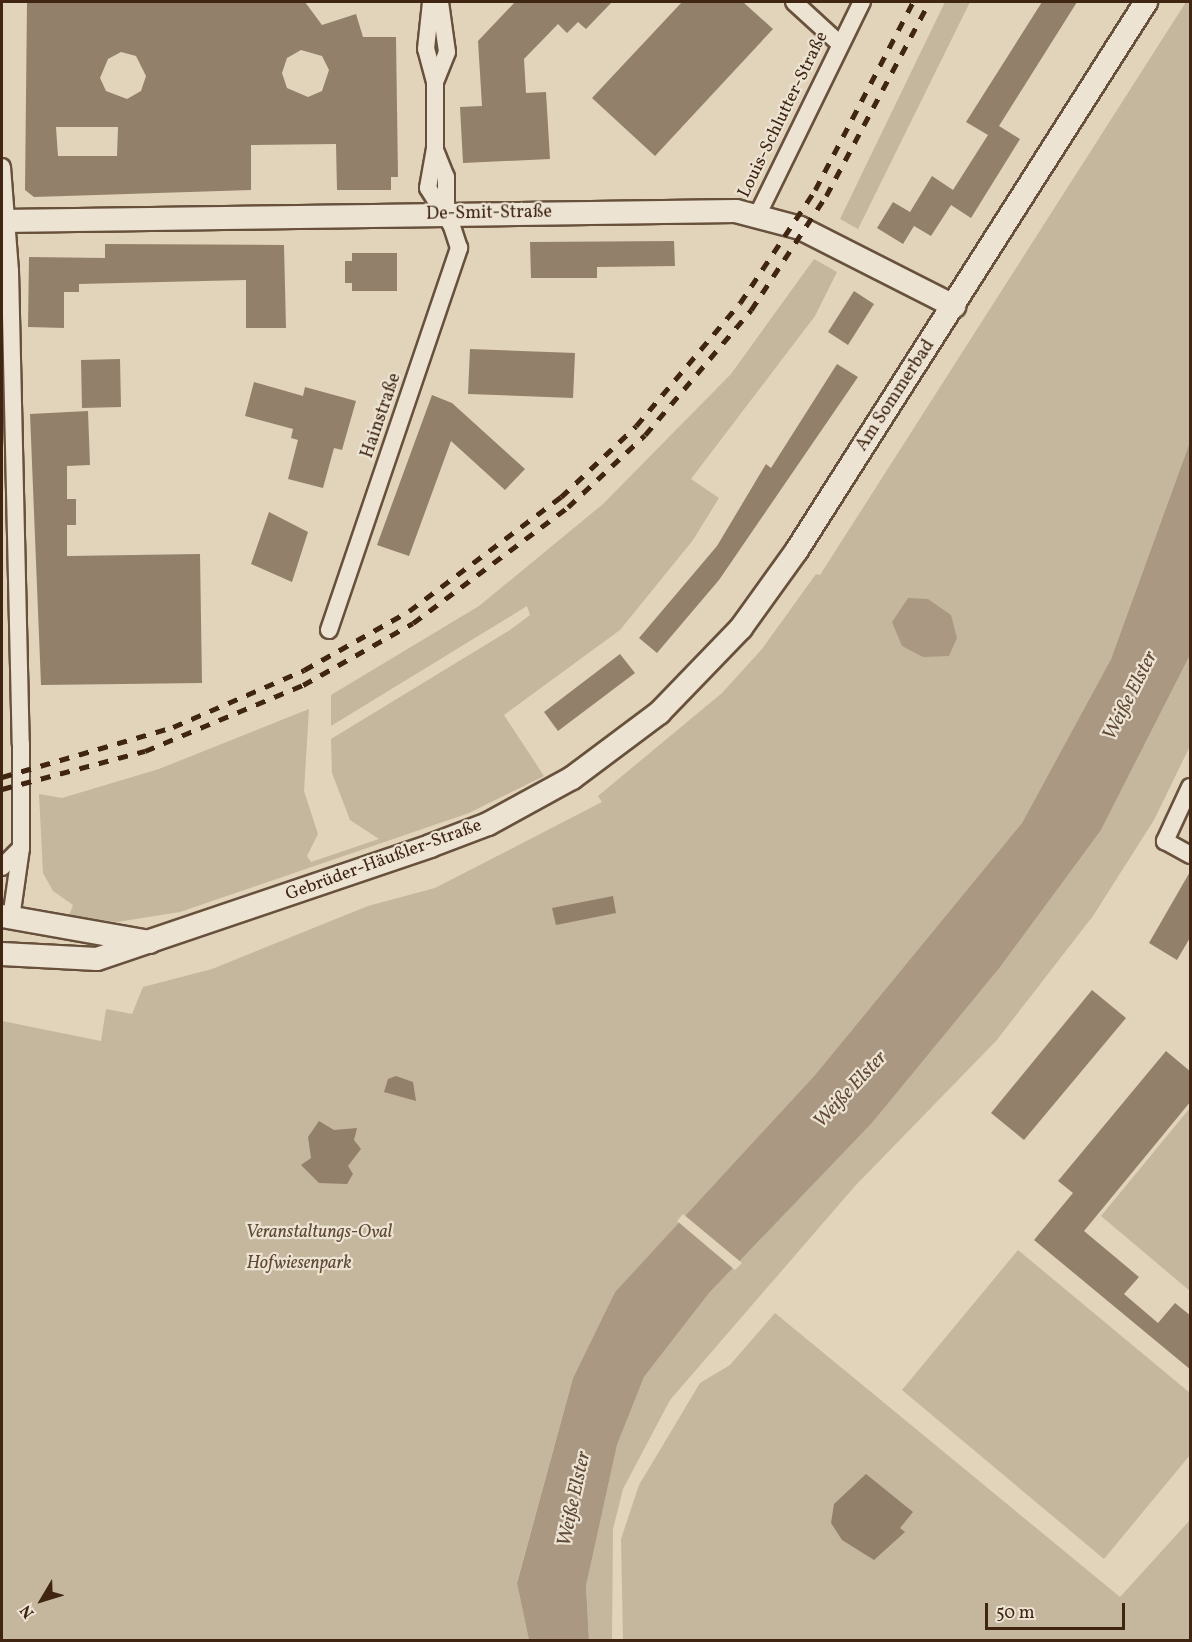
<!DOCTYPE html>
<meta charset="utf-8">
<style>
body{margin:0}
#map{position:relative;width:1192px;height:1642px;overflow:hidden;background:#e1d4bb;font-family:Vollkorn,serif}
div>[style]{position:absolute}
.green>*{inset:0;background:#c5b69e}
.water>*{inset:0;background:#aa9882}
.pier>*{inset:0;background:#e1d4bb}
.building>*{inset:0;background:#93806a}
.roads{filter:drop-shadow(2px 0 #68513c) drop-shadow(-2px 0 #68513c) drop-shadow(0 2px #68513c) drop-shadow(0 -2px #68513c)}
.street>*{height:16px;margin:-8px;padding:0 8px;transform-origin:8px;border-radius:8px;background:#ece3d3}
.secondary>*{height:22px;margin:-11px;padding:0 11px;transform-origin:11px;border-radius:11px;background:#ece3d3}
.rail>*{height:4.5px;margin-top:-2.25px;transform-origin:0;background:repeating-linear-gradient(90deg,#3f2512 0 10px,transparent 0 20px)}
span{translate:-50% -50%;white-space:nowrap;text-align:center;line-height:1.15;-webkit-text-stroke:4.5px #ece3d3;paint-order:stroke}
.street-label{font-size:18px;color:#3f2512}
.park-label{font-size:18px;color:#604935;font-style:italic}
.water-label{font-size:20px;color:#5f4834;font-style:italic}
.frame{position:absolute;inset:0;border:3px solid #3f2512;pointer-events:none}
.north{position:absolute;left:12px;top:1570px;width:60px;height:60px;-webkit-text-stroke:4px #ece3d3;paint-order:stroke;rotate:232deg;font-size:16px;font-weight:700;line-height:24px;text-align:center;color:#3f2512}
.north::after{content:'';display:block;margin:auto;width:21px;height:27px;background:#3f2512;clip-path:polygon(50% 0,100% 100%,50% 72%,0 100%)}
.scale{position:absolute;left:985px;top:1603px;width:140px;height:27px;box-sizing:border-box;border:3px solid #3f2512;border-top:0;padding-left:8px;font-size:18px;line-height:21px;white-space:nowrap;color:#3f2512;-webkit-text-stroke:4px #ece3d3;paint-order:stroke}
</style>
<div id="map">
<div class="green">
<div style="clip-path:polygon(945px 2px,970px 2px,858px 229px,840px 219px)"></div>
<div style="clip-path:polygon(1186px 2px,1190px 2px,1190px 442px,1111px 659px,1022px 823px,815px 1075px,615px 1292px,573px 1378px,517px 1582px,529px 1640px,2px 1640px,2px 1021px,101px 1041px,106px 1009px,132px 1014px,143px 987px,212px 969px,368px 906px,435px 888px,602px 802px,598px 796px,722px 693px,762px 649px,816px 574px,820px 575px)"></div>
<div style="clip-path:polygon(814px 259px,837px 272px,815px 316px,691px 479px,719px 498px,693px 540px,620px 630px,504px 715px,544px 776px,469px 813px,180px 912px,117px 922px,69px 916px,73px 905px,53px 891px,43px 873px,39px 794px,62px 798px,159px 769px,309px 709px,304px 791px,318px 834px,307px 856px,311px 862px,379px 839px,350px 820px,332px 773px,331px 739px,510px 630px,530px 615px,527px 606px,331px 726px,331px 695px,479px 606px,603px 504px,731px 374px)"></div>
<div style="clip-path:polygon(1190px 655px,1190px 746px,1154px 820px,1093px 916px,996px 1041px,855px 1186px,670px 1400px,623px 1489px,613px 1529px,612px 1640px,589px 1640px,586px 1586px,617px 1445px,644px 1377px,709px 1293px,871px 1124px,1101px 830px)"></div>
<div style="clip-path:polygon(1190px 1108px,1190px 1291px,1101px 1216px)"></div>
<div style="clip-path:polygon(1018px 1250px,1190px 1393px,1190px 1455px,1104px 1559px,902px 1390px)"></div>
<div style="clip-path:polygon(775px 1313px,1120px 1597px,1190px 1520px,1190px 1640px,623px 1640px,621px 1539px,639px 1485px,700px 1383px,730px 1365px)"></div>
</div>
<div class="water">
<div style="clip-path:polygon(1190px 442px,1190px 655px,1101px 830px,1000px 967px,871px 1124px,709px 1293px,644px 1377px,617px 1445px,586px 1586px,589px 1640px,529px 1640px,517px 1583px,573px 1378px,615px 1292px,815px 1075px,1022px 823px,1111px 659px)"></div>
<div style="clip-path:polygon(908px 598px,928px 599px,951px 615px,957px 638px,949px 656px,923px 657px,902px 646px,892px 622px)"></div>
</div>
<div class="pier">
<div style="clip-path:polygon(683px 1214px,742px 1263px,735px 1270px,677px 1221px)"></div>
</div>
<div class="building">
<div style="clip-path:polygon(evenodd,27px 2px,305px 2px,322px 25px,356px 14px,363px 37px,396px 37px,398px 177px,391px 177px,391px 190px,337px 190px,336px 144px,251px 145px,251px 190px,34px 197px,25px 190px,27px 2px,301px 50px,322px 56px,329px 70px,322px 91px,308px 97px,287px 88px,282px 73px,287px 58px,301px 50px,27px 2px,121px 52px,136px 56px,146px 76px,141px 91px,127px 99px,106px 91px,100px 78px,108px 59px,121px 52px,27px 2px,56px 127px,118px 127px,117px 156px,58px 156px,56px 127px)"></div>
<div style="clip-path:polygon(515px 2px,612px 2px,586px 29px,578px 22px,567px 33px,558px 24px,524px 59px,526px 93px,546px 92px,550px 159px,463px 163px,460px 107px,482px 106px,478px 41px)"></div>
<div style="clip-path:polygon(682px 2px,743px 2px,773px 29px,655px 156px,592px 98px)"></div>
<div style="clip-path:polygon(1042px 2px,1077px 2px,999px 126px,1020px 139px,971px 218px,951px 205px,931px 236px,914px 226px,903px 244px,877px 228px,893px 202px,910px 212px,932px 176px,953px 190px,988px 135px,966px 122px)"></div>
<div style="clip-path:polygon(674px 241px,675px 266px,597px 267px,597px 278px,531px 278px,530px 242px)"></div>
<div style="clip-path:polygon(105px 244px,284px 245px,286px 328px,246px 328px,246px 280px,79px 284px,79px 292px,64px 292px,64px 328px,28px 327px,29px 257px,105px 258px)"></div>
<div style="clip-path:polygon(352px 253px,397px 253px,397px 291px,352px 291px,352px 283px,345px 283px,345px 261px,352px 261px)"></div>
<div style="clip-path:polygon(854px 291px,874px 304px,848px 345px,828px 332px)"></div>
<div style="clip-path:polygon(470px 349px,575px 353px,573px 398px,468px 394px)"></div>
<div style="clip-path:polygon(120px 359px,121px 407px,82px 408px,81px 360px)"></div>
<div style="clip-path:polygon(837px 364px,858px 377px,719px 580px,657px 653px,639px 638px,717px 546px,766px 464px,771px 468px)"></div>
<div style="clip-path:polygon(254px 382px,303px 396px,305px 387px,356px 401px,342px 450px,334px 448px,323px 488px,288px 479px,298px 440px,291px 438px,293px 429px,245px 416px)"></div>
<div style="clip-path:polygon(432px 395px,452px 403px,525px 469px,505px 490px,451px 441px,409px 556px,377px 545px)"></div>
<div style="clip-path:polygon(88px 411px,90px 465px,67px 466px,67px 499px,76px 499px,76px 525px,67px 525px,67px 556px,200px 554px,202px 683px,41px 685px,30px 414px)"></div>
<div style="clip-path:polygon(269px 512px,308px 532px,292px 582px,251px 564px)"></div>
<div style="clip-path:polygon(620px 654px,635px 673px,558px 731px,544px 712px)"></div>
<div style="clip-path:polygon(1191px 870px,1191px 936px,1177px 960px,1149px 943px)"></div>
<div style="clip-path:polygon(613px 896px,616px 913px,556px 925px,552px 908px)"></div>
<div style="clip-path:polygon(1092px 990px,1126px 1018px,1024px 1140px,991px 1113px)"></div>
<div style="clip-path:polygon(1166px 1051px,1191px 1072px,1191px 1101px,1084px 1231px,1139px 1277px,1124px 1294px,1158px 1323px,1175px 1303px,1191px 1316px,1191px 1370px,1034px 1240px,1073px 1193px,1058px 1181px)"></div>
<div style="clip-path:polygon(396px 1076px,413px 1082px,416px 1101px,384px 1092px,388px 1079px)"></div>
<div style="clip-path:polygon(319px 1121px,334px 1130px,357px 1128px,354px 1140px,361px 1149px,348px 1166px,353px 1174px,347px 1184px,319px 1183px,301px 1165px,311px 1158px,308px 1137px)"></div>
<div style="clip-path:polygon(866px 1474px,913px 1512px,900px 1528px,905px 1532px,874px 1560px,842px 1540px,831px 1523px,834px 1504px)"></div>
</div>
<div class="roads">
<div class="street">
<div style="left:794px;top:2px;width:62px;rotate:42.4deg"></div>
<div style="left:435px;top:82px;width:32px;rotate:-68deg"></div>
<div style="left:447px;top:52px;width:50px;rotate:-98deg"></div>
<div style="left:435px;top:150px;width:29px;rotate:68deg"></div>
<div style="left:446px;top:177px;width:39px;rotate:90deg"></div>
<div style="left:2px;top:167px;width:104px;rotate:85.6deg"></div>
<div style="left:10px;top:271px;width:473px;rotate:88.7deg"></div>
<div style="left:21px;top:744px;width:104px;rotate:90deg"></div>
<div style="left:21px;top:848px;width:71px;rotate:98.1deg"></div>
<div style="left:758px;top:214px;width:236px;rotate:-63.9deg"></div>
<div style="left:329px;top:630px;width:404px;rotate:-71.2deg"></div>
<div style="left:459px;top:248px;width:23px;rotate:-108deg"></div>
<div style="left:452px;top:226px;width:45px;rotate:-122.3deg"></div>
<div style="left:428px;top:188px;width:39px;rotate:-80deg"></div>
<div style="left:435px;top:150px;width:68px;rotate:-90deg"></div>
<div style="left:435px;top:82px;width:34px;rotate:-105deg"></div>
<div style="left:426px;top:49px;width:47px;rotate:-83.9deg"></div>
<div style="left:1190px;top:787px;width:60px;rotate:114.8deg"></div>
<div style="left:1165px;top:841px;width:29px;rotate:29deg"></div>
<div style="left:2px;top:867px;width:27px;rotate:-45deg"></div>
</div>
<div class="secondary">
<div style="left:2px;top:221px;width:734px;rotate:-0.78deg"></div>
<div style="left:736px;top:211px;width:66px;rotate:14.9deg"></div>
<div style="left:800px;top:228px;width:173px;rotate:26.9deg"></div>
<div style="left:2px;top:916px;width:150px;rotate:10deg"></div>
<div style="left:2px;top:954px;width:95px;rotate:3deg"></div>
<div style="left:97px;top:959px;width:352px;rotate:-18.7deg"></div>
<div style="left:430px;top:846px;width:62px;rotate:-20.8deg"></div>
<div style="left:488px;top:824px;width:96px;rotate:-28.7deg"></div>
<div style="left:572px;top:778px;width:109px;rotate:-36.8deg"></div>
<div style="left:659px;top:713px;width:118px;rotate:-46deg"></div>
<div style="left:741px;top:628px;width:96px;rotate:-54.3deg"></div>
<div style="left:797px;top:550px;width:650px;rotate:-57.51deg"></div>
</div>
</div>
<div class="rail">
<div style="left:2px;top:777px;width:178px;rotate:-16.3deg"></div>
<div style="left:173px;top:727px;width:143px;rotate:-23.5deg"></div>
<div style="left:304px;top:670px;width:120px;rotate:-29.3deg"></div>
<div style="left:409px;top:611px;width:190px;rotate:-36.9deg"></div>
<div style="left:561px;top:497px;width:103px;rotate:-43.4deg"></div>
<div style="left:636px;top:426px;width:161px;rotate:-49.8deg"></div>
<div style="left:740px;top:303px;width:136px;rotate:-56.4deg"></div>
<div style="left:815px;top:190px;width:212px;rotate:-62.5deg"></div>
<div style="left:2px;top:789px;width:148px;rotate:-14.9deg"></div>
<div style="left:145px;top:751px;width:171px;rotate:-22.7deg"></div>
<div style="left:303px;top:685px;width:126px;rotate:-29.4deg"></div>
<div style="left:413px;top:623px;width:194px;rotate:-36.8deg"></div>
<div style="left:568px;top:507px;width:105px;rotate:-43.1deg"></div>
<div style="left:645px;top:435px;width:164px;rotate:-49.7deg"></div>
<div style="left:751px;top:310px;width:136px;rotate:-56.7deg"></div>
<div style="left:826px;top:196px;width:220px;rotate:-62deg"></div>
</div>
<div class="street-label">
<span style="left:784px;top:115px;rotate:-64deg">Louis-Schlutter-Straße</span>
<span style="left:489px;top:214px;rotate:-1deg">De-Smit-Straße</span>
<span style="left:896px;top:396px;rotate:-57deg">Am Sommerbad</span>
<span style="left:382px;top:416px;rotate:-71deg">Hainstraße</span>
<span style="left:384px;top:861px;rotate:-20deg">Gebrüder-Häußler-Straße</span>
</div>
<div class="park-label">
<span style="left:319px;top:1233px">Veranstaltungs-Oval</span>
<span style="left:299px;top:1264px">Hofwiesenpark</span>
</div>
<div class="water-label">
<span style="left:1131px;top:696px;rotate:-63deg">Weiße Elster</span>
<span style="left:851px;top:1090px;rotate:-47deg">Weiße Elster</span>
<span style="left:575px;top:1499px;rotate:-78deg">Weiße Elster</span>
</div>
<div class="frame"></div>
<div class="north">N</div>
<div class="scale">50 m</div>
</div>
